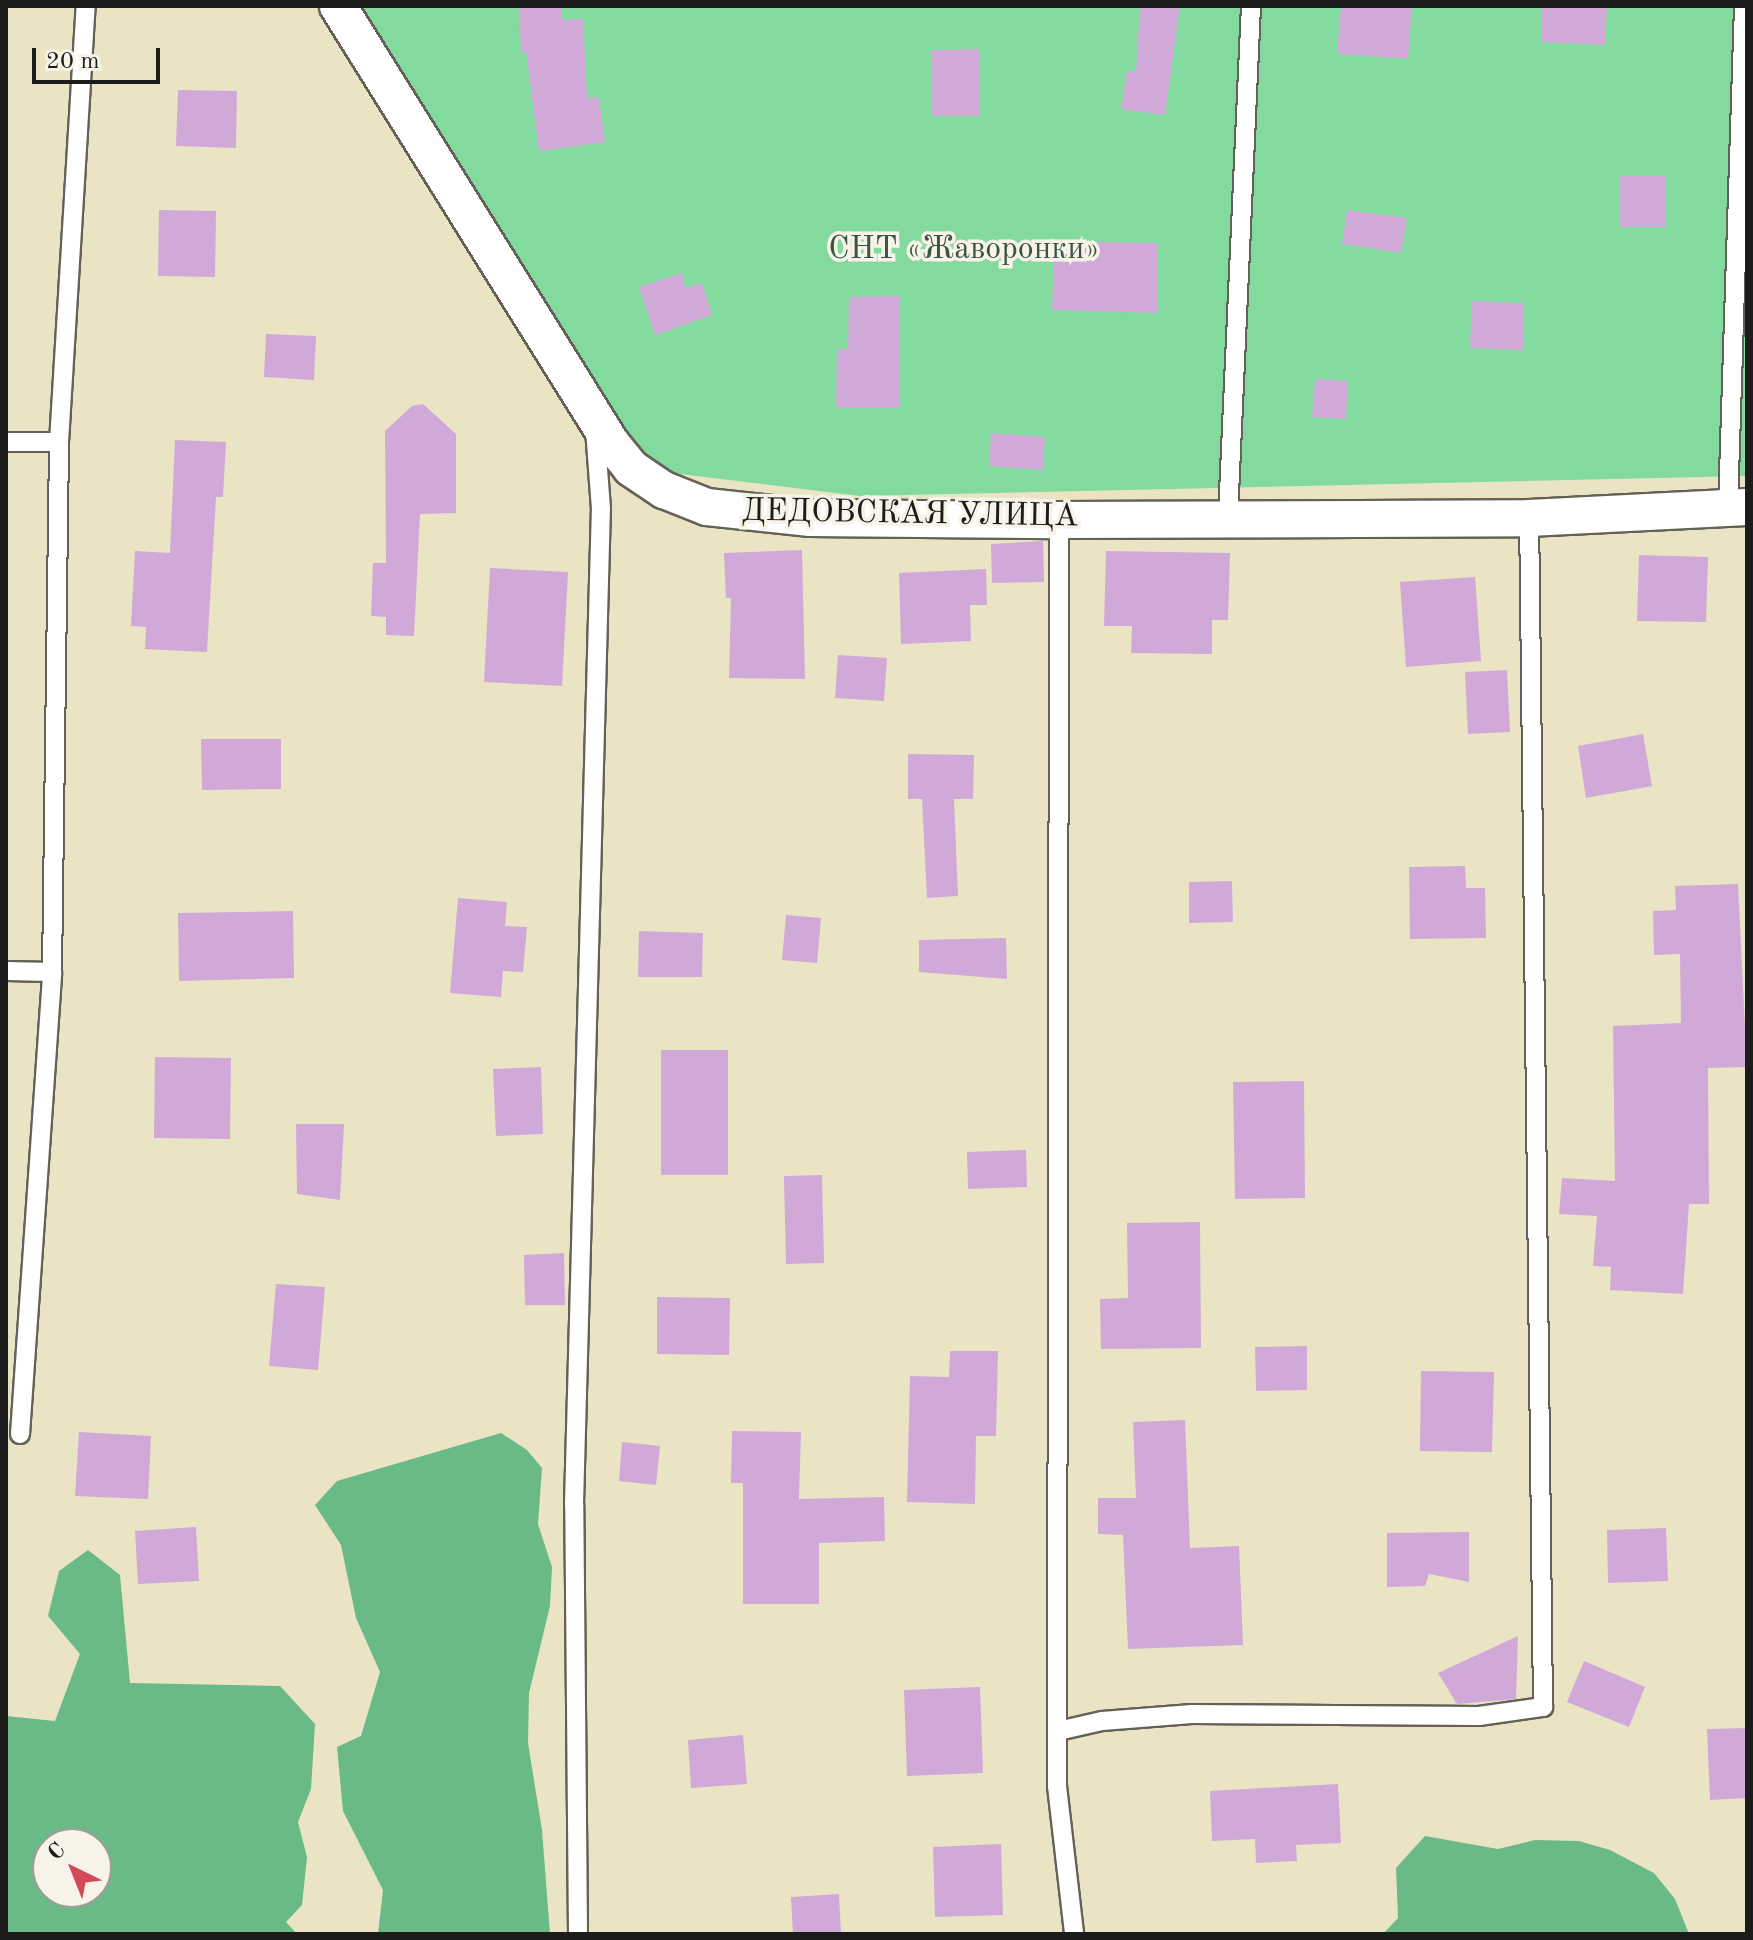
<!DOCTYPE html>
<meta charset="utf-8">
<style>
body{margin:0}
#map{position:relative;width:1753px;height:1940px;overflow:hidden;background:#eae4c5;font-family:"Old Standard TT",serif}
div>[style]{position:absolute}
.green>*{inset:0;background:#82da9f}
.forest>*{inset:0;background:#69ba86}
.building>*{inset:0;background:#d0a9d8}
.roads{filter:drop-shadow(2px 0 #646257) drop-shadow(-2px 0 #646257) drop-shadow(0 2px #646257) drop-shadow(0 -2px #646257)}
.lane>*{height:18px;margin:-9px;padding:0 9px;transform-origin:9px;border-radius:9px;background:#fff}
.street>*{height:36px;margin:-18px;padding:0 18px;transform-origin:18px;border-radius:18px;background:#fff}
span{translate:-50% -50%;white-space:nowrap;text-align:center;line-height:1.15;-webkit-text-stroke:7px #f7f3e8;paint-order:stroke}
.park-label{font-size:32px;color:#3b5543}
.street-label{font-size:32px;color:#1c1c1c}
.frame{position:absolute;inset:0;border:8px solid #1c1c1c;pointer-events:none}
.north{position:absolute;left:32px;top:1828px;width:80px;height:80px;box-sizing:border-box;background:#f7f3e8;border:2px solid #9f9d96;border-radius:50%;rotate:317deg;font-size:22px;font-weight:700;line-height:32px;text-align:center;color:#1c1c1c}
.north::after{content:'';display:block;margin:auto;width:28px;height:36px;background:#d1495b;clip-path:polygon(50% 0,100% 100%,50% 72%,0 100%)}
.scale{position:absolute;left:32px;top:48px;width:128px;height:36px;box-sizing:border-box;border:4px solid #1c1c1c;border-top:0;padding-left:10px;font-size:24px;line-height:28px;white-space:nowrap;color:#1c1c1c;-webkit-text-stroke:6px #f7f3e8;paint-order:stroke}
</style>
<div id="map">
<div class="green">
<div style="clip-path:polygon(338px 6px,1747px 6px,1747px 476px,860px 496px,631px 468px)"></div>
</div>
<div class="forest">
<div style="clip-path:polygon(501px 1433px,527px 1450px,542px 1468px,538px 1524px,552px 1567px,550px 1606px,529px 1693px,528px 1743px,542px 1830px,550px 1934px,378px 1934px,383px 1890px,343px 1811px,337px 1747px,361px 1736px,380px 1672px,356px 1618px,341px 1545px,315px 1505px,337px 1481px)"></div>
<div style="clip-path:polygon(evenodd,88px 1550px,120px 1575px,130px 1683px,280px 1686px,315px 1724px,311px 1789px,298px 1822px,307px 1857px,302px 1905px,286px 1922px,297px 1934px,6px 1934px,6px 1716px,55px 1721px,80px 1654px,48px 1616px,59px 1571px,88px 1550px,48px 1844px,96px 1844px,96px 1892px,48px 1892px,48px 1844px)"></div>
<div style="clip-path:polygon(1425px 1836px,1498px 1849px,1535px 1840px,1579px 1841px,1610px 1850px,1654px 1873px,1675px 1899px,1689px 1934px,1383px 1934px,1398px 1918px,1396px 1868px)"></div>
</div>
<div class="building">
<div style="clip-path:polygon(519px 6px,561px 6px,561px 20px,583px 19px,587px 98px,599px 97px,605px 142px,539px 151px,526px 52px,521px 52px)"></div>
<div style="clip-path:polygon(1140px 6px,1180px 6px,1165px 115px,1121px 109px,1127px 70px,1136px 72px)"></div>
<div style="clip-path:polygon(1341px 6px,1412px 6px,1408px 59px,1337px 54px)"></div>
<div style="clip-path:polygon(1542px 6px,1607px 6px,1605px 45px,1541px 42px)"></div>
<div style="clip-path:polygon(980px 49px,980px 116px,932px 116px,932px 50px)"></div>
<div style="clip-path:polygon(178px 90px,237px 91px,236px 148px,176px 146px)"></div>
<div style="clip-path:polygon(1620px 176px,1666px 176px,1666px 227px,1620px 227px)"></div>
<div style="clip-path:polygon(159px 210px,216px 211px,215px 277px,158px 276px)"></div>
<div style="clip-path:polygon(1347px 210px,1407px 218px,1401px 253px,1342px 244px)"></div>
<div style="clip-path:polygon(1055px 241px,1158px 243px,1157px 313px,1052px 310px)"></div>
<div style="clip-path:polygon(681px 273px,686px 288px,702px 283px,712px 315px,655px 335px,639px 287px)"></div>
<div style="clip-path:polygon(900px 296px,900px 408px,836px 408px,837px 349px,848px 349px,849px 297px)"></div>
<div style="clip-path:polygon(1472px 301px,1524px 303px,1523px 350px,1470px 348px)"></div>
<div style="clip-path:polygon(266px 334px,316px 336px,314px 380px,264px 377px)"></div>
<div style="clip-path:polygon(1315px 379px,1348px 381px,1346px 419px,1312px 417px)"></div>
<div style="clip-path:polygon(423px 404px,456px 434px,456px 513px,420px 514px,414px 636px,386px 635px,386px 617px,371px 616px,373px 563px,386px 563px,385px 431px,412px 406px)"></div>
<div style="clip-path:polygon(991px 433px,1045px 437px,1043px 470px,989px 466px)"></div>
<div style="clip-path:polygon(175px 440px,226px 442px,223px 497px,216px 497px,207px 652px,145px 649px,146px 627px,131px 626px,135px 551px,170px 553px)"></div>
<div style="clip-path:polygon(1043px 541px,1044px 582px,992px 583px,991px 544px)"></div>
<div style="clip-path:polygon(802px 550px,805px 679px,729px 678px,731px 598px,726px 598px,724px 553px)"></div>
<div style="clip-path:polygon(1106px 551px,1230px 553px,1228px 620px,1212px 620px,1212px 654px,1131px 653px,1132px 626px,1104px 626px)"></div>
<div style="clip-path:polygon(1639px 555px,1708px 557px,1706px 622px,1637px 621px)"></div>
<div style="clip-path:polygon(490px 568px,568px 572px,562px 686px,484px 682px)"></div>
<div style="clip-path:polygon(986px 569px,987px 605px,970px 605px,971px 641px,901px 644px,899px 573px)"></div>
<div style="clip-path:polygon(1475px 577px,1481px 661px,1406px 667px,1400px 582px)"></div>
<div style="clip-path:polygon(838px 655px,887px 658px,884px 701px,835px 698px)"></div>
<div style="clip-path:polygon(1507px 670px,1510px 732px,1468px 734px,1465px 672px)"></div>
<div style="clip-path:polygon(1643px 734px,1652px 786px,1586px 798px,1578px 746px)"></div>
<div style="clip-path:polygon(201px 739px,281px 739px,281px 789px,202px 790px)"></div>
<div style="clip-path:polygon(908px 754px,974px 755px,973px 799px,954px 799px,958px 896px,927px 898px,922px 799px,908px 799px)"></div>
<div style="clip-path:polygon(1465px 866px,1466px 888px,1485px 888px,1486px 938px,1410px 939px,1409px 867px)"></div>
<div style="clip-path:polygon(1232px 881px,1233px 922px,1189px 923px,1189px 882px)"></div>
<div style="clip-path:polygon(1738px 884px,1747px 1067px,1708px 1068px,1709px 1204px,1689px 1204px,1683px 1294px,1610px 1290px,1611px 1267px,1593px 1266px,1597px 1216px,1559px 1214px,1562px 1178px,1615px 1181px,1613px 1026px,1681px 1023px,1680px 954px,1654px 955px,1653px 911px,1676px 910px,1675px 886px)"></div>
<div style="clip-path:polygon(458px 898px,507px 902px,505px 926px,527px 927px,523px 972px,503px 971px,501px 997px,450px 993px)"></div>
<div style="clip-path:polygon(293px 911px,294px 978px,179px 981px,178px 913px)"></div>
<div style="clip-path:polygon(786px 915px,821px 918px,817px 963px,782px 960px)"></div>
<div style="clip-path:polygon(639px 931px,703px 933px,702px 977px,638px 977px)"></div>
<div style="clip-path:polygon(1006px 938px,1007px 979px,919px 972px,919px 940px)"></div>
<div style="clip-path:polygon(661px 1050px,728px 1050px,728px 1175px,661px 1175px)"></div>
<div style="clip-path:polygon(155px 1057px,231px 1058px,230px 1139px,154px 1138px)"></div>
<div style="clip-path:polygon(541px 1067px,543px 1134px,496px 1136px,493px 1069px)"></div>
<div style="clip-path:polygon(1304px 1081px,1305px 1198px,1235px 1199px,1233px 1082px)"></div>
<div style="clip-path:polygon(296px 1124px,344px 1124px,340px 1200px,297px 1194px)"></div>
<div style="clip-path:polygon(1026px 1150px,1027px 1187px,968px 1189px,967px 1152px)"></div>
<div style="clip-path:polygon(822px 1175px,824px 1263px,786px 1264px,784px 1176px)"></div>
<div style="clip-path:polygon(1200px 1222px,1201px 1348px,1101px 1349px,1100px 1299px,1128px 1298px,1127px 1223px)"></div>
<div style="clip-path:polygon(564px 1253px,565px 1305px,525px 1305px,524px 1255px)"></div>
<div style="clip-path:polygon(276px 1284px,325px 1287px,318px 1370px,269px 1366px)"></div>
<div style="clip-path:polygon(657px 1297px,730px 1298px,729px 1355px,657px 1354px)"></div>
<div style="clip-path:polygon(1307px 1346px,1307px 1390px,1256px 1391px,1255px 1347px)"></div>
<div style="clip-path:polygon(950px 1351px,998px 1351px,996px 1436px,976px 1436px,975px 1504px,907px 1502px,910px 1376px,949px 1377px)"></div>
<div style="clip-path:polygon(1421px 1371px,1494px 1372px,1492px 1452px,1420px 1451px)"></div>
<div style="clip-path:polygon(1185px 1420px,1190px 1548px,1239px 1546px,1243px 1645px,1128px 1649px,1123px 1535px,1098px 1534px,1098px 1498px,1136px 1498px,1133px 1422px)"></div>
<div style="clip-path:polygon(732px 1431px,801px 1432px,799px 1499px,884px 1497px,885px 1541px,819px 1543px,819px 1604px,743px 1604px,743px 1483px,731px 1483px)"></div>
<div style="clip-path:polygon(79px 1432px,151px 1436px,148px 1499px,75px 1496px)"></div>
<div style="clip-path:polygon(622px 1442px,660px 1446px,656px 1485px,619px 1481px)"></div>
<div style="clip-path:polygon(196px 1527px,199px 1581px,138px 1584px,135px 1531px)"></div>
<div style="clip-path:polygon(1666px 1528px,1668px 1581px,1608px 1583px,1607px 1530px)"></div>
<div style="clip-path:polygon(1469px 1532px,1469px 1582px,1429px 1574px,1425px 1586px,1387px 1587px,1387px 1533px)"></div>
<div style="clip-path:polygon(1518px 1636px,1516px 1699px,1457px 1704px,1438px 1673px)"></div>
<div style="clip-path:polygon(1584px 1661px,1645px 1687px,1629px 1727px,1567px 1702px)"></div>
<div style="clip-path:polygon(980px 1687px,983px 1773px,907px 1776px,904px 1690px)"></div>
<div style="clip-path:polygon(1747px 1728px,1747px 1798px,1710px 1800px,1707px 1729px)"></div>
<div style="clip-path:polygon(743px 1735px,747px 1784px,691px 1788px,688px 1740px)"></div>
<div style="clip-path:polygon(1338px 1784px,1341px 1843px,1296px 1845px,1297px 1861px,1256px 1863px,1255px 1839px,1212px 1841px,1210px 1791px)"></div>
<div style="clip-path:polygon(1001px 1844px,1003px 1915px,935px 1917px,933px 1847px)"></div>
<div style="clip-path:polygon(839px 1894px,841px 1934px,793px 1934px,791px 1897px)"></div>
</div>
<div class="roads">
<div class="lane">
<div style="left:6px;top:442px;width:53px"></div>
<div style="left:1728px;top:507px;width:501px;rotate:-88.17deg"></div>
<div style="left:1228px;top:516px;width:511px;rotate:-87.42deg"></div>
<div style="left:1059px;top:520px;width:1266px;rotate:90.09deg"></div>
<div style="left:1057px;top:1786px;width:149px;rotate:83.4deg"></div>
<div style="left:6px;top:971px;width:46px;rotate:1.2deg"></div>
<div style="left:20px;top:1434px;width:463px;rotate:-86deg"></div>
<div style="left:52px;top:972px;width:530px;rotate:-89.24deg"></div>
<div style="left:59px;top:442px;width:437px;rotate:-86.5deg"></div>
<div style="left:1058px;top:1731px;width:45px;rotate:-12.8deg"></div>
<div style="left:1102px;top:1721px;width:90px;rotate:-4.4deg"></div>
<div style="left:1192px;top:1714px;width:287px;rotate:0.4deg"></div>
<div style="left:1479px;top:1716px;width:65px;rotate:-8deg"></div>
<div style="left:1543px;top:1707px;width:1189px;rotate:-90.67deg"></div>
<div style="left:578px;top:1934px;width:430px;rotate:-90.5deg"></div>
<div style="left:574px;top:1504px;width:995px;rotate:-88.45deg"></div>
<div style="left:601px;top:509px;width:80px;rotate:-94.3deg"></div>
</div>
<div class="street">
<div style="left:338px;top:6px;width:515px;rotate:58.01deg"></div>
<div style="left:611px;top:443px;width:32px;rotate:51deg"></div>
<div style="left:631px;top:468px;width:40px;rotate:34deg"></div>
<div style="left:664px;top:490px;width:46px;rotate:21.6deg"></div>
<div style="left:707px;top:507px;width:104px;rotate:6.1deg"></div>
<div style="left:810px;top:518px;width:249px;rotate:0.5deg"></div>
<div style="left:1059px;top:520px;width:470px;rotate:-0.2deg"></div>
<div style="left:1529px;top:518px;width:218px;rotate:-2.9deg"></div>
</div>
</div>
<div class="park-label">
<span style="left:964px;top:250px">СНТ «Жаворонки»</span>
</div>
<div class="street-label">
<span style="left:910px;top:515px;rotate:1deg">ДЕДОВСКАЯ УЛИЦА</span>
</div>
<div class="frame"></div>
<div class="north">С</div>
<div class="scale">20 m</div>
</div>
